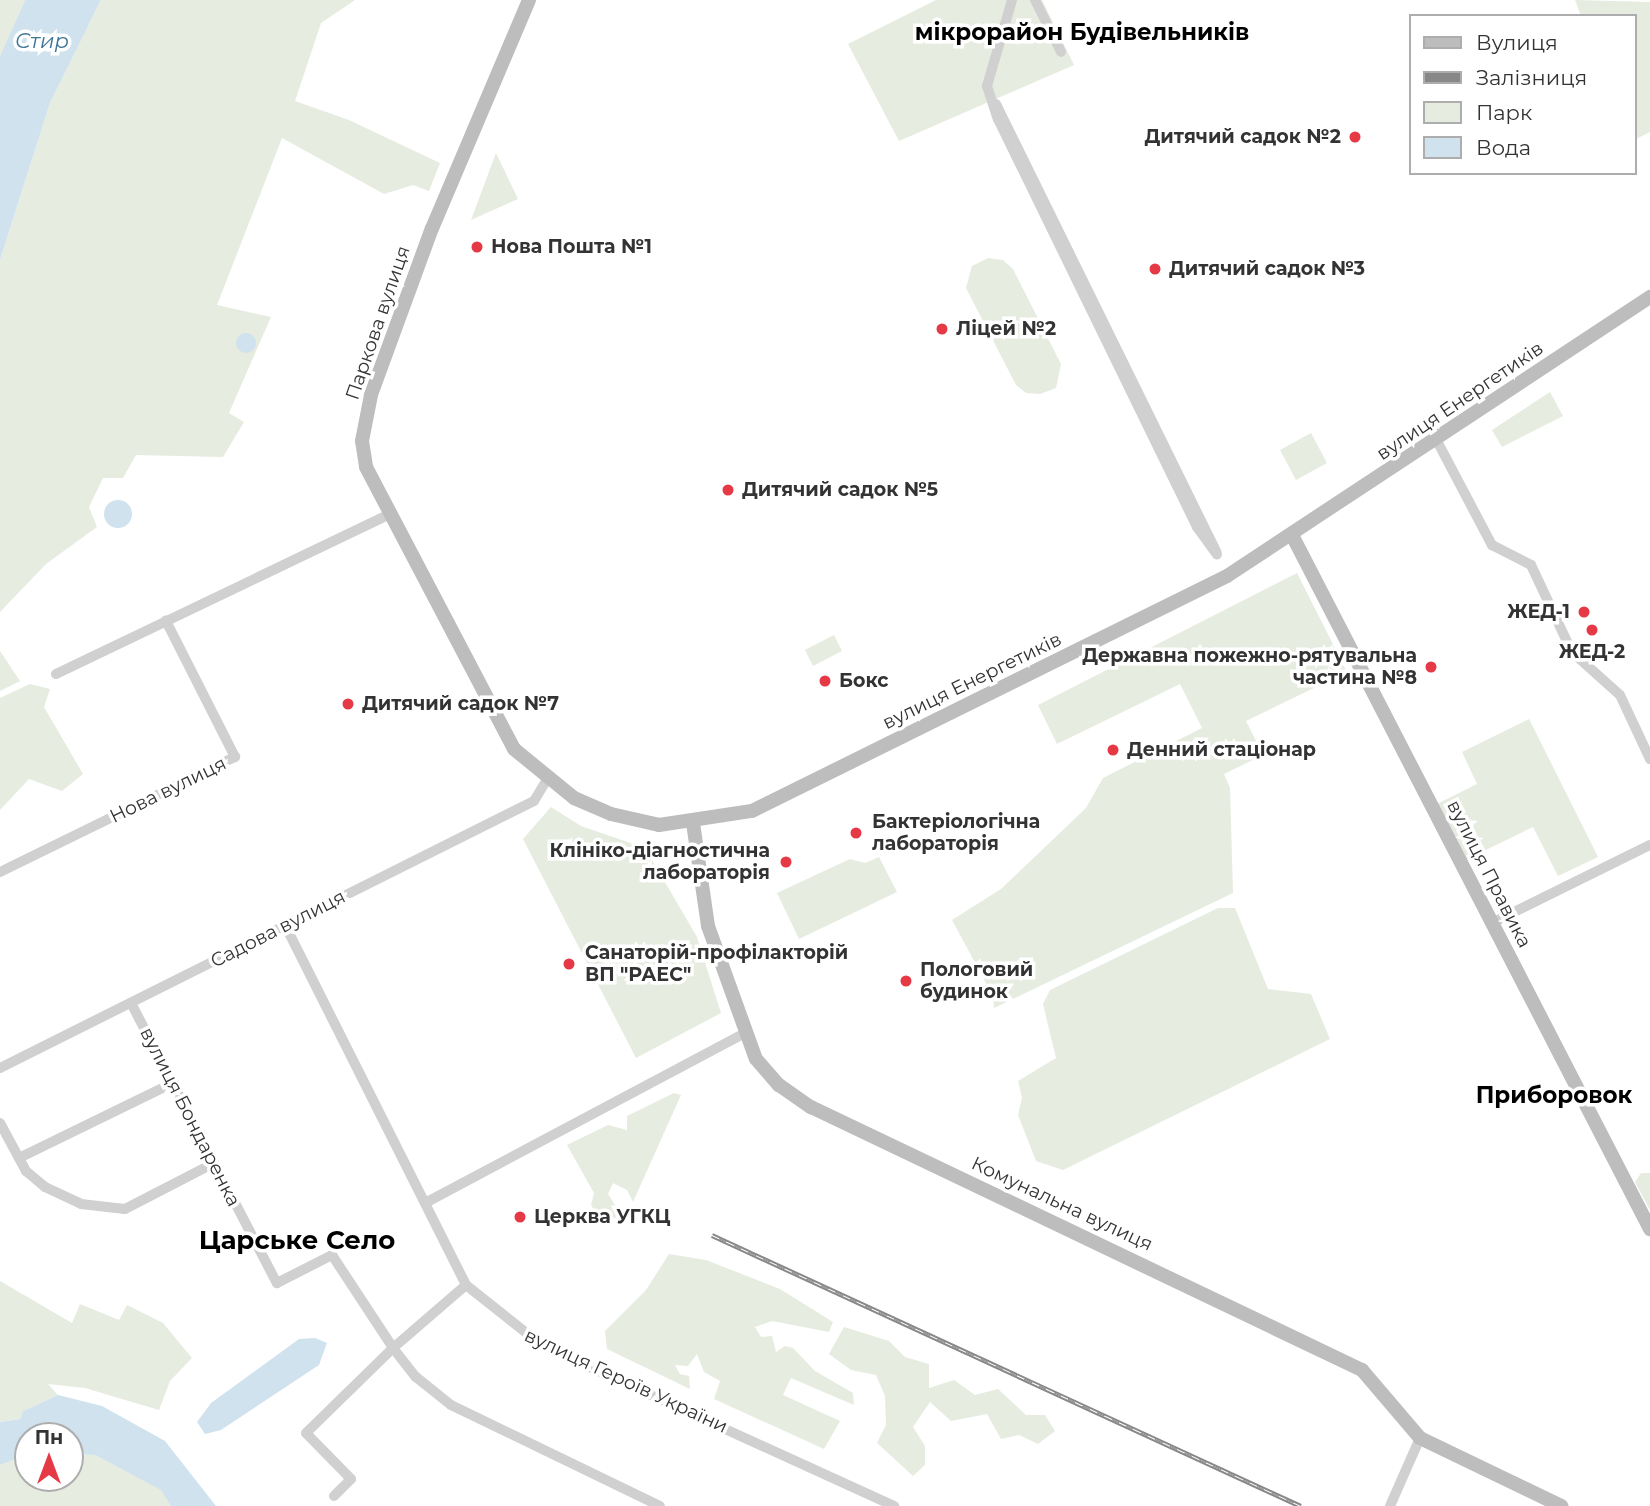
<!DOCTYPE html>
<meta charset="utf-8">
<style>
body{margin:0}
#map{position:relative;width:1650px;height:1506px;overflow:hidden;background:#fff;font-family:Montserrat,sans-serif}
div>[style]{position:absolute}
.green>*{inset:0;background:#e6ecdf}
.water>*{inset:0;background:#cfe2ee}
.round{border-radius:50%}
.street>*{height:10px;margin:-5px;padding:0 5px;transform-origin:5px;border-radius:5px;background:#d0d0d0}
.secondary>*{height:14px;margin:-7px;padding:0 7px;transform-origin:7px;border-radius:7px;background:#bdbdbd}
.rail>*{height:5px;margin-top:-2.5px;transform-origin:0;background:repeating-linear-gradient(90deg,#fff 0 8px,#888 0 16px);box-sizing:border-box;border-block:2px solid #888}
.dots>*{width:19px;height:19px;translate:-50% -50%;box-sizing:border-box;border:4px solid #fff;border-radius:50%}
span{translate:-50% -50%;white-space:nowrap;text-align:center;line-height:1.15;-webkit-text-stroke:7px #fff;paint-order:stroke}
.poi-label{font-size:19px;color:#333;font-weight:700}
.right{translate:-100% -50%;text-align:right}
.left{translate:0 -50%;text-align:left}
.street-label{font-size:19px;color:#333}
.water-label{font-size:21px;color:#3f7597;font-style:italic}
.quarter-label{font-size:23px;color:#000;font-weight:700}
.district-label{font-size:26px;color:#000;font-weight:700}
.legend{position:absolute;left:1409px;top:14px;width:228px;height:161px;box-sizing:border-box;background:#fff;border:2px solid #adadad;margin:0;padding:9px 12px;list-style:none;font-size:21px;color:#333}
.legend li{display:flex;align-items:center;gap:14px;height:35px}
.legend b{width:35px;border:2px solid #adadad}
.north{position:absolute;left:14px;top:1422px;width:70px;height:70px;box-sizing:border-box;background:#fff;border:2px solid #adadad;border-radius:50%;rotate:0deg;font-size:19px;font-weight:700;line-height:28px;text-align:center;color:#333}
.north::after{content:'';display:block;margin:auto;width:24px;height:32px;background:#e63946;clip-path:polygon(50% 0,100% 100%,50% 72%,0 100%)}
</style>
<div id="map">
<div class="green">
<div style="clip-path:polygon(0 0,25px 0,0 56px)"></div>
<div style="clip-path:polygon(101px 0,355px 0,321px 23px,295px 101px,349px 120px,440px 163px,429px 191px,413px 185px,384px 194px,282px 138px,217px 305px,271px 317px,229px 413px,244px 422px,223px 457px,136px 455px,123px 478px,103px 478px,89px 507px,97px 527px,46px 564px,0 612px,0 260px,50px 103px)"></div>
<div style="clip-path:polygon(936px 0,1042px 0,1074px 65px,899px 141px,848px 44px)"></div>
<div style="clip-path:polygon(1575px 0,1650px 2px,1650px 132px,1634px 140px,1634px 16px,1581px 16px)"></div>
<div style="clip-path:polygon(496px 153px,518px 199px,471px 220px)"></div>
<div style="clip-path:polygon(988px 258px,1003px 260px,1013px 269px,1061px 364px,1056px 388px,1040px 394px,1026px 393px,1016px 385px,966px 288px,972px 266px)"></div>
<div style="clip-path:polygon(1550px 392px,1563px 416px,1502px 447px,1492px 430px)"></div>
<div style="clip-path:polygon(1311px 433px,1327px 463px,1296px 480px,1280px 450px)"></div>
<div style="clip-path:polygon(1297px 573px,1347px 672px,1246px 721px,1263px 755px,1224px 774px,1230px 788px,1233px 893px,994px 1008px,993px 996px,952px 920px,1001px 889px,1086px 808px,1103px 778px,1202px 728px,1180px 684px,1057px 744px,1038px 705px)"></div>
<div style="clip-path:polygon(834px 635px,842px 651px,813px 666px,805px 650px)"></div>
<div style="clip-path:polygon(0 651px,20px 681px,0 691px)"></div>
<div style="clip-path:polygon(30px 684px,50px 689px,44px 707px,83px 774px,62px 791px,29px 779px,0 810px,0 698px)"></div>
<div style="clip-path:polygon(1529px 719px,1598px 857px,1558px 876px,1533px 827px,1465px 860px,1437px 804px,1477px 784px,1462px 752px)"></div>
<div style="clip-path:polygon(551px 807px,581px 826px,645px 848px,697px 937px,721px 1013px,636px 1058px,523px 839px)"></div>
<div style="clip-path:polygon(879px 857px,897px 892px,799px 939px,777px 893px,850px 859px,865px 863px)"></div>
<div style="clip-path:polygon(1218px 908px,1235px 908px,1268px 989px,1311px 994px,1330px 1039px,1063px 1170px,1036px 1161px,1018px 1115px,1022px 1098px,1018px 1081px,1056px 1058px,1043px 1004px,1050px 990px)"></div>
<div style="clip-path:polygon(674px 1093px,681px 1095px,633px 1202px,627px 1190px,613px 1183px,608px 1194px,619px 1212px,616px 1218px,598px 1216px,591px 1205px,594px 1193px,567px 1145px,608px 1125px,627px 1130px,627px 1116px)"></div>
<div style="clip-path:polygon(1641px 1173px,1650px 1173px,1650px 1210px,1635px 1182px)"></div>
<div style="clip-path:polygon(669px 1254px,706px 1260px,780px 1289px,833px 1322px,829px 1332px,772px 1321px,755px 1327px,761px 1337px,772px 1336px,776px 1352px,785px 1346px,793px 1348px,815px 1371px,853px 1393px,854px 1405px,791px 1378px,783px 1395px,840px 1421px,824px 1449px,714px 1399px,720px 1381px,704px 1372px,697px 1354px,688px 1366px,675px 1365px,680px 1374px,689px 1376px,690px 1389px,607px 1349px,605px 1331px,646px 1290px)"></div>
<div style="clip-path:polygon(0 1281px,72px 1323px,80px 1304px,119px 1320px,127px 1305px,163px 1323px,192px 1358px,170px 1381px,159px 1410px,85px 1388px,48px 1384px,58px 1395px,23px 1411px,20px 1419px,0 1422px)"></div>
<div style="clip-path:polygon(844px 1327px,889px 1341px,905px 1357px,929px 1364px,929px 1388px,954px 1380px,975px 1395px,998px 1389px,1026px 1415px,1045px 1415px,1055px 1431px,1038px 1444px,1019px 1435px,1001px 1439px,987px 1414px,951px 1421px,930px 1402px,913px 1427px,925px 1446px,925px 1465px,913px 1476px,877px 1443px,886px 1425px,885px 1396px,876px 1375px,851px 1370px,829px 1354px)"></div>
<div style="clip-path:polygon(70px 1454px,95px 1455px,162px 1490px,171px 1506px,0 1506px,0 1465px,28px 1455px,28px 1478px,70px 1478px)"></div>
</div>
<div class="water">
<div style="clip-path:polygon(25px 0,101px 0,50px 103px,0 260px,0 56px)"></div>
<div class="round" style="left:236px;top:333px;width:20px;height:20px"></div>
<div class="round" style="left:104px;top:500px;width:28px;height:28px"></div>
<div style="clip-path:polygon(315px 1338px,327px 1343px,319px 1365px,221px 1430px,205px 1434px,197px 1422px,211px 1403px,299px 1339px)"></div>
<div style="clip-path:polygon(58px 1395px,102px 1406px,165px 1441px,216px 1506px,171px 1506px,161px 1490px,95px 1455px,70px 1454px,70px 1436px,28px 1436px,28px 1455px,0 1465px,0 1422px,20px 1419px,23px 1411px)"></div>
</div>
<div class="street">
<div style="left:1012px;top:0;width:90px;rotate:106.2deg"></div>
<div style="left:987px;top:86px;width:35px;rotate:72deg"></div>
<div style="left:998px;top:119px;width:454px;rotate:64deg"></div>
<div style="left:1197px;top:527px;width:34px;rotate:54deg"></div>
<div style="left:1035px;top:0;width:58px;rotate:63.4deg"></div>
<div style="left:996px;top:104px;width:499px;rotate:63.8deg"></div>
<div style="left:1436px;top:439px;width:120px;rotate:62.2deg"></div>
<div style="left:1492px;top:545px;width:44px;rotate:27.1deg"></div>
<div style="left:1531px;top:565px;width:96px;rotate:64.8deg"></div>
<div style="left:1572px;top:652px;width:64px;rotate:41.9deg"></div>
<div style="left:1620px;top:695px;width:71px;rotate:64.9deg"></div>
<div style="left:56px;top:674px;width:370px;rotate:-25.6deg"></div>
<div style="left:0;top:872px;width:262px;rotate:-26.1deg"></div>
<div style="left:235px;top:757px;width:153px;rotate:-116.9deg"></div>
<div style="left:1492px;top:923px;width:176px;rotate:-26.3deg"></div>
<div style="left:285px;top:925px;width:403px;rotate:63.3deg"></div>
<div style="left:466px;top:1285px;width:98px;rotate:38.4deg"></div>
<div style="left:543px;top:1346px;width:386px;rotate:24.5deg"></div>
<div style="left:131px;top:1003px;width:316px;rotate:62.5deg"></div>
<div style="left:277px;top:1283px;width:62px;rotate:-27deg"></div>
<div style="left:332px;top:1255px;width:111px;rotate:56.7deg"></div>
<div style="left:393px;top:1348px;width:37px;rotate:52deg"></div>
<div style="left:416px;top:1377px;width:45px;rotate:38.7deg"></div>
<div style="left:451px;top:1405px;width:232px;rotate:25.8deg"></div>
<div style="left:0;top:1068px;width:597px;rotate:-26.57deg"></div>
<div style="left:534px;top:801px;width:26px;rotate:-59deg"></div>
<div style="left:0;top:1123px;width:55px;rotate:61.6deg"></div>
<div style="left:26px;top:1171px;width:25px;rotate:40deg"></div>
<div style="left:45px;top:1187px;width:40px;rotate:25deg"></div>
<div style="left:81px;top:1204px;width:44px;rotate:6.5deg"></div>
<div style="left:125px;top:1209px;width:100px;rotate:-27.3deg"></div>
<div style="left:19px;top:1158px;width:171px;rotate:-26deg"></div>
<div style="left:427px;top:1202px;width:362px;rotate:-28deg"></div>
<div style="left:334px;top:1496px;width:24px;rotate:-45deg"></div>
<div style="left:351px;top:1479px;width:64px;rotate:-134.4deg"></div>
<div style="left:306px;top:1433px;width:122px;rotate:-44.3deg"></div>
<div style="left:393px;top:1348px;width:96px;rotate:-40.8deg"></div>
<div style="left:1390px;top:1506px;width:74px;rotate:-66.2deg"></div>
</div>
<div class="secondary">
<div style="left:529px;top:0;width:248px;rotate:113deg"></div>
<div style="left:432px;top:228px;width:178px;rotate:110.1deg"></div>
<div style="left:371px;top:395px;width:47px;rotate:101.1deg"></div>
<div style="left:362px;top:441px;width:26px;rotate:81deg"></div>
<div style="left:366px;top:467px;width:318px;rotate:62.3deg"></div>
<div style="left:514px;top:749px;width:77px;rotate:39.2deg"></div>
<div style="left:574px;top:798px;width:40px;rotate:23.4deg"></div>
<div style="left:611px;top:814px;width:49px;rotate:12.9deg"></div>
<div style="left:659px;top:825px;width:94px;rotate:-8.6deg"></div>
<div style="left:752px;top:811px;width:530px;rotate:-26.32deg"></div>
<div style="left:1227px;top:576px;width:507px;rotate:-33.41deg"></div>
<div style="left:1293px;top:537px;width:779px;rotate:62.71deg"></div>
<div style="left:693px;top:823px;width:104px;rotate:81.7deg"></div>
<div style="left:708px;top:926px;width:141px;rotate:70.2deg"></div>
<div style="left:756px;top:1059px;width:35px;rotate:49deg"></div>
<div style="left:779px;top:1085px;width:39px;rotate:35deg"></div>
<div style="left:811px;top:1107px;width:611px;rotate:25.52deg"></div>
<div style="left:1362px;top:1370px;width:89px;rotate:49.5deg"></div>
<div style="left:1420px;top:1438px;width:157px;rotate:25.7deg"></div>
</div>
<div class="rail">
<div style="left:712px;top:1235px;width:648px;rotate:24.71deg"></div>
</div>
<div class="dots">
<div style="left:1355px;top:137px;background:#e63946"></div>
<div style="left:477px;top:247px;background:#e63946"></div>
<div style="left:1155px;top:269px;background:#e63946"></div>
<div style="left:942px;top:329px;background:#e63946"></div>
<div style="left:728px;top:490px;background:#e63946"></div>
<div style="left:1584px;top:612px;background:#e63946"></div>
<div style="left:1592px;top:630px;background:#e63946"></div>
<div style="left:1431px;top:667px;background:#e63946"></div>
<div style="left:825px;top:681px;background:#e63946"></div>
<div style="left:348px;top:704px;background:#e63946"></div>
<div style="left:1113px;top:750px;background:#e63946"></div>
<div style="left:856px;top:833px;background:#e63946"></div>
<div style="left:786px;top:862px;background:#e63946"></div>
<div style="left:569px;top:964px;background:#e63946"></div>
<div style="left:906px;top:981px;background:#e63946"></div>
<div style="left:520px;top:1217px;background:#e63946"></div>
</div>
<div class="poi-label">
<span class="right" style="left:1341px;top:137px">Дитячий садок №2</span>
<span class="left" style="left:491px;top:247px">Нова Пошта №1</span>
<span class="left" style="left:1169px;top:269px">Дитячий садок №3</span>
<span class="left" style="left:956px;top:329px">Ліцей №2</span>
<span class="left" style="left:742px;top:490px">Дитячий садок №5</span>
<span class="right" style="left:1570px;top:612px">ЖЕД-1</span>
<span style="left:1592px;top:652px">ЖЕД-2</span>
<span class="right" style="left:1417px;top:667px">Державна пожежно-рятувальна<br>частина №8</span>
<span class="left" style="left:839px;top:681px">Бокс</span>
<span class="left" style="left:362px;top:704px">Дитячий садок №7</span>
<span class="left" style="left:1127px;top:750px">Денний стаціонар</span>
<span class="left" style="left:872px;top:833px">Бактеріологічна<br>лабораторія</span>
<span class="right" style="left:770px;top:862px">Клініко-діагностична<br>лабораторія</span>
<span class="left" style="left:585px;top:964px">Санаторій-профілакторій<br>ВП "РАЕС"</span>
<span class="left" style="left:920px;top:981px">Пологовий<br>будинок</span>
<span class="left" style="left:534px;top:1217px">Церква УГКЦ</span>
</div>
<div class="street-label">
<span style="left:378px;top:323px;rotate:-71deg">Паркова вулиця</span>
<span style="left:1460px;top:401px;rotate:-34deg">вулиця Енергетиків</span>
<span style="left:972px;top:681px;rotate:-26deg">вулиця Енергетиків</span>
<span style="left:168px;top:790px;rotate:-26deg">Нова вулиця</span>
<span style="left:1489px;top:874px;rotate:63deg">вулиця Правика</span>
<span style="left:278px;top:929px;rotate:-27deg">Садова вулиця</span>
<span style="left:190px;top:1117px;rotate:63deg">вулиця Бондаренка</span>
<span style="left:1062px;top:1204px;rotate:25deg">Комунальна вулиця</span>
<span style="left:626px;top:1381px;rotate:25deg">вулиця Героїв України</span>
</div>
<div class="water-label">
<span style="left:42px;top:41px">Стир</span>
</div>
<div class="quarter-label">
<span style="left:1082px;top:32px">мікрорайон Будівельників</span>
<span style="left:1554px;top:1095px">Приборовок</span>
</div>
<div class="district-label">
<span style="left:297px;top:1241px">Царське Село</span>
</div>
<ul class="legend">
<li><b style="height:9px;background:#bdbdbd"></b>Вулиця</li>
<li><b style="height:9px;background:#888"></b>Залізниця</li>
<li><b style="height:19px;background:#e6ecdf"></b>Парк</li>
<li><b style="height:19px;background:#cfe2ee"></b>Вода</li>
</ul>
<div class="north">Пн</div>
</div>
